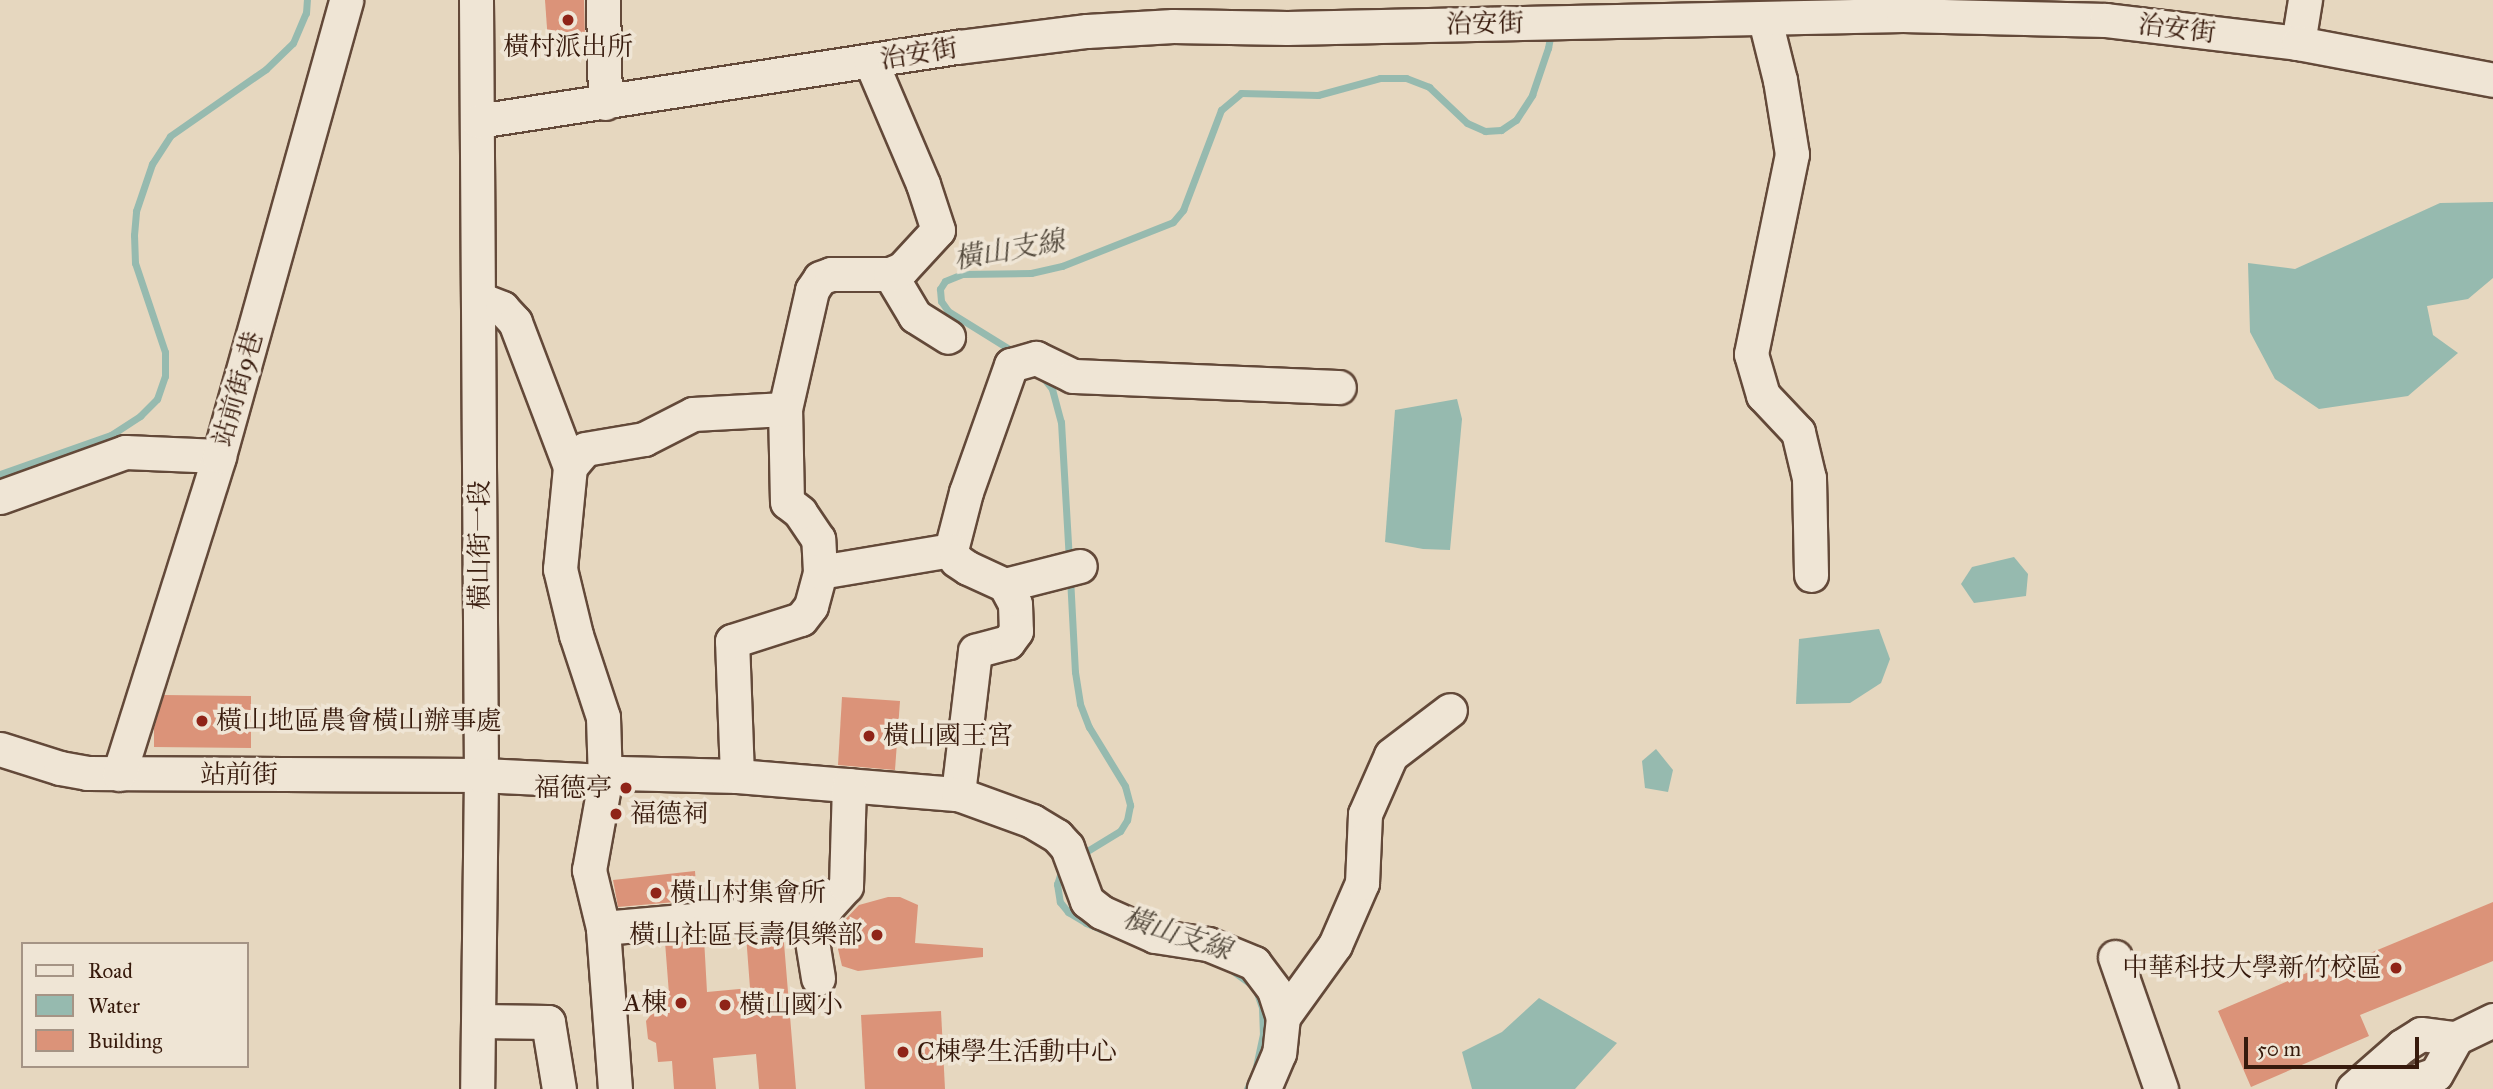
<!DOCTYPE html>
<meta charset="utf-8">
<style>
body{margin:0}
#map{position:relative;width:2493px;height:1089px;overflow:hidden;background:#e6d7bf;font-family:"IM FELL Great Primer","Noto Serif TC",serif}
div>[style]{position:absolute}
.water>*{inset:0;background:#96baaf}
.stream>*{height:7px;margin:-3.5px;padding:0 3.5px;transform-origin:3.5px;border-radius:3.5px;background:#96baaf}
.building>*{inset:0;background:#db9379}
.roads{filter:drop-shadow(2px 0 #634939) drop-shadow(-2px 0 #634939) drop-shadow(0 2px #634939) drop-shadow(0 -2px #634939)}
.minor>*{height:33px;margin:-16.5px;padding:0 16.5px;transform-origin:16.5px;border-radius:16.5px;background:#efe5d5}
.dots>*{width:19px;height:19px;translate:-50% -50%;box-sizing:border-box;border:4px solid #efe5d5;border-radius:50%}
span{translate:-50% -50%;white-space:nowrap;text-align:center;line-height:1.15;-webkit-text-stroke:7px #efe5d5;paint-order:stroke}
.street-label{font-size:26px;color:#371a0c}
.poi-label{font-size:26px;color:#371a0c}
.left{translate:0 -50%;text-align:left}
.right{translate:-100% -50%;text-align:right}
.water-label{font-size:28px;color:#544a3d;font-style:italic}
.legend{position:absolute;left:21px;top:942px;width:228px;height:126px;box-sizing:border-box;background:#efe5d5;border:2px solid #a59485;margin:0;padding:9px 12px;list-style:none;font-size:21px;color:#371a0c}
.legend li{display:flex;align-items:center;gap:14px;height:35px}
.legend b{width:35px;border:2px solid #a59485}
.scale{position:absolute;left:2244px;top:1037px;width:175px;height:32px;box-sizing:border-box;border:4px solid #371a0c;border-top:0;padding-left:9px;font-size:21px;line-height:24px;white-space:nowrap;color:#371a0c;-webkit-text-stroke:5px #efe5d5;paint-order:stroke}
</style>
<div id="map">
<div class="water">
<div style="clip-path:polygon(2493px 202px,2493px 278px,2468px 299px,2427px 306px,2433px 335px,2458px 353px,2408px 396px,2319px 409px,2275px 379px,2250px 332px,2248px 263px,2295px 269px,2440px 203px)"></div>
<div style="clip-path:polygon(1457px 399px,1462px 419px,1450px 550px,1423px 549px,1385px 542px,1395px 410px)"></div>
<div style="clip-path:polygon(2014px 557px,2028px 574px,2026px 596px,1974px 603px,1961px 584px,1972px 567px)"></div>
<div style="clip-path:polygon(1879px 629px,1890px 659px,1881px 683px,1850px 703px,1796px 704px,1799px 639px)"></div>
<div style="clip-path:polygon(1656px 749px,1673px 770px,1668px 792px,1645px 788px,1642px 761px)"></div>
<div style="clip-path:polygon(1539px 998px,1617px 1043px,1575px 1089px,1472px 1089px,1462px 1052px,1502px 1032px)"></div>
</div>
<div class="stream">
<div style="left:1014px;top:352px;width:78px;rotate:-148.2deg"></div>
<div style="left:948px;top:311px;width:12px;rotate:-125deg"></div>
<div style="left:941px;top:301px;width:12px;rotate:-95deg"></div>
<div style="left:940px;top:289px;width:9px;rotate:-58deg"></div>
<div style="left:945px;top:281px;width:18px;rotate:-22deg"></div>
<div style="left:962px;top:274px;width:69px;rotate:-0.8deg"></div>
<div style="left:1031px;top:273px;width:32px;rotate:-13deg"></div>
<div style="left:1062px;top:266px;width:119px;rotate:-21.6deg"></div>
<div style="left:1173px;top:222px;width:16px;rotate:-50deg"></div>
<div style="left:1183px;top:210px;width:107px;rotate:-69.2deg"></div>
<div style="left:1221px;top:110px;width:26px;rotate:-40deg"></div>
<div style="left:1241px;top:93px;width:77px;rotate:1.5deg"></div>
<div style="left:1318px;top:95px;width:64px;rotate:-15.3deg"></div>
<div style="left:1380px;top:78px;width:26px"></div>
<div style="left:1406px;top:78px;width:25px;rotate:21deg"></div>
<div style="left:1429px;top:87px;width:52px;rotate:43.5deg"></div>
<div style="left:1467px;top:123px;width:20px;rotate:24deg"></div>
<div style="left:1485px;top:131px;width:16px;rotate:-4deg"></div>
<div style="left:1501px;top:130px;width:18px;rotate:-34deg"></div>
<div style="left:1516px;top:120px;width:30px;rotate:-57deg"></div>
<div style="left:1532px;top:95px;width:50px;rotate:-71.2deg"></div>
<div style="left:1548px;top:48px;width:16px;rotate:-79deg"></div>
<div style="left:1042px;top:376px;width:16px;rotate:52deg"></div>
<div style="left:1052px;top:389px;width:34px;rotate:75deg"></div>
<div style="left:1061px;top:422px;width:137px;rotate:86.7deg"></div>
<div style="left:0;top:474px;width:118px;rotate:-19.4deg"></div>
<div style="left:111px;top:435px;width:35px;rotate:-33deg"></div>
<div style="left:140px;top:416px;width:24px;rotate:-45deg"></div>
<div style="left:157px;top:399px;width:24px;rotate:-71deg"></div>
<div style="left:165px;top:376px;width:24px;rotate:-90deg"></div>
<div style="left:165px;top:352px;width:94px;rotate:-108.6deg"></div>
<div style="left:135px;top:263px;width:28px;rotate:-92deg"></div>
<div style="left:134px;top:235px;width:24px;rotate:-85deg"></div>
<div style="left:136px;top:211px;width:50px;rotate:-71.2deg"></div>
<div style="left:152px;top:164px;width:33px;rotate:-57deg"></div>
<div style="left:170px;top:136px;width:117px;rotate:-34.9deg"></div>
<div style="left:266px;top:69px;width:37px;rotate:-44deg"></div>
<div style="left:293px;top:43px;width:33px;rotate:-67deg"></div>
<div style="left:306px;top:13px;width:13px;rotate:-86deg"></div>
<div style="left:1070px;top:577px;width:95px;rotate:87deg"></div>
<div style="left:1075px;top:672px;width:32px;rotate:81deg"></div>
<div style="left:1080px;top:704px;width:25px;rotate:69deg"></div>
<div style="left:1089px;top:727px;width:69px;rotate:58.6deg"></div>
<div style="left:1125px;top:786px;width:20px;rotate:75deg"></div>
<div style="left:1130px;top:805px;width:15px;rotate:101deg"></div>
<div style="left:1127px;top:820px;width:13px;rotate:122deg"></div>
<div style="left:1120px;top:831px;width:48px;rotate:148.6deg"></div>
<div style="left:1061px;top:872px;width:13px;rotate:108deg"></div>
<div style="left:1057px;top:884px;width:18px;rotate:81deg"></div>
<div style="left:1060px;top:902px;width:13px;rotate:51deg"></div>
<div style="left:1068px;top:912px;width:21px;rotate:31deg"></div>
<div style="left:1086px;top:923px;width:47px;rotate:22.7deg"></div>
<div style="left:1234px;top:972px;width:26px;rotate:36deg"></div>
<div style="left:1255px;top:987px;width:21px;rotate:71deg"></div>
<div style="left:1262px;top:1007px;width:27px;rotate:88deg"></div>
<div style="left:1263px;top:1034px;width:35px;rotate:102deg"></div>
<div style="left:1256px;top:1068px;width:23px;rotate:113deg"></div>
</div>
<div class="building">
<div style="clip-path:polygon(545px 0,584px 0,585px 40px,548px 42px)"></div>
<div style="clip-path:polygon(164px 695px,251px 696px,251px 748px,154px 747px,154px 728px)"></div>
<div style="clip-path:polygon(842px 697px,900px 701px,895px 770px,838px 765px)"></div>
<div style="clip-path:polygon(695px 871px,696px 884px,767px 880px,768px 894px,618px 907px,613px 880px)"></div>
<div style="clip-path:polygon(888px 897px,900px 897px,918px 905px,915px 943px,983px 948px,983px 957px,858px 971px,842px 966px,838px 949px,839px 926px,859px 905px)"></div>
<div style="clip-path:polygon(2493px 902px,2493px 961px,2360px 1015px,2369px 1036px,2251px 1087px,2218px 1011px,2337px 960px,2339px 966px)"></div>
<div style="clip-path:polygon(783px 931px,796px 1089px,759px 1089px,756px 1054px,713px 1058px,716px 1089px,674px 1089px,672px 1061px,658px 1062px,656px 1043px,648px 1039px,646px 1021px,654px 1011px,653px 995px,669px 994px,665px 942px,704px 938px,707px 992px,750px 988px,746px 935px)"></div>
<div style="clip-path:polygon(941px 1011px,945px 1089px,865px 1089px,861px 1015px)"></div>
</div>
<div class="roads">
<div class="minor">
<div style="left:476px;top:0;width:775px;rotate:89.63deg"></div>
<div style="left:481px;top:775px;width:314px;rotate:90.7deg"></div>
<div style="left:603px;top:0;width:103px;rotate:88.9deg"></div>
<div style="left:1765px;top:20px;width:62px;rotate:76deg"></div>
<div style="left:1780px;top:80px;width:75px;rotate:80.8deg"></div>
<div style="left:1792px;top:154px;width:204px;rotate:101.6deg"></div>
<div style="left:1751px;top:354px;width:43px;rotate:73.7deg"></div>
<div style="left:1763px;top:395px;width:51px;rotate:46.6deg"></div>
<div style="left:1798px;top:432px;width:47px;rotate:76.6deg"></div>
<div style="left:1809px;top:478px;width:97px;rotate:88.8deg"></div>
<div style="left:2298px;top:43px;width:44px;rotate:-80.8deg"></div>
<div style="left:478px;top:121px;width:486px;rotate:-8.8deg"></div>
<div style="left:958px;top:47px;width:130px;rotate:-7.1deg"></div>
<div style="left:1087px;top:31px;width:86px;rotate:-3.3deg"></div>
<div style="left:1173px;top:26px;width:114px;rotate:1deg"></div>
<div style="left:1287px;top:28px;width:616px;rotate:-1.21deg"></div>
<div style="left:1903px;top:15px;width:203px;rotate:1.4deg"></div>
<div style="left:2106px;top:20px;width:193px;rotate:6.8deg"></div>
<div style="left:2298px;top:43px;width:198px;rotate:10.7deg"></div>
<div style="left:890px;top:274px;width:49px;rotate:59.2deg"></div>
<div style="left:915px;top:316px;width:39px;rotate:32deg"></div>
<div style="left:479px;top:299px;width:25px;rotate:21deg"></div>
<div style="left:502px;top:308px;width:19px;rotate:47deg"></div>
<div style="left:515px;top:322px;width:155px;rotate:69.2deg"></div>
<div style="left:0;top:497px;width:133px;rotate:-19.8deg"></div>
<div style="left:125px;top:452px;width:94px;rotate:2.4deg"></div>
<div style="left:951px;top:550px;width:60px;rotate:-75.5deg"></div>
<div style="left:966px;top:492px;width:135px;rotate:-70.5deg"></div>
<div style="left:1011px;top:365px;width:26px;rotate:-16deg"></div>
<div style="left:1036px;top:358px;width:41px;rotate:25.9deg"></div>
<div style="left:1073px;top:376px;width:266px;rotate:2.4deg"></div>
<div style="left:820px;top:572px;width:133px;rotate:-9.5deg"></div>
<div style="left:951px;top:550px;width:11px;rotate:63deg"></div>
<div style="left:956px;top:560px;width:14px;rotate:34deg"></div>
<div style="left:968px;top:568px;width:41px;rotate:24.7deg"></div>
<div style="left:1005px;top:585px;width:21px;rotate:62deg"></div>
<div style="left:1015px;top:604px;width:27px;rotate:88deg"></div>
<div style="left:1016px;top:631px;width:14px;rotate:126deg"></div>
<div style="left:1008px;top:642px;width:34px;rotate:165deg"></div>
<div style="left:975px;top:651px;width:144px;rotate:96.8deg"></div>
<div style="left:1005px;top:585px;width:77px;rotate:-14.2deg"></div>
<div style="left:0;top:749px;width:63px;rotate:17.6deg"></div>
<div style="left:60px;top:768px;width:27px;rotate:10deg"></div>
<div style="left:87px;top:773px;width:394px;rotate:0.3deg"></div>
<div style="left:481px;top:775px;width:124px;rotate:2.8deg"></div>
<div style="left:605px;top:781px;width:17px;rotate:-28deg"></div>
<div style="left:620px;top:773px;width:117px;rotate:1.5deg"></div>
<div style="left:737px;top:776px;width:222px;rotate:4.7deg"></div>
<div style="left:958px;top:794px;width:79px;rotate:20deg"></div>
<div style="left:1032px;top:821px;width:29px;rotate:31deg"></div>
<div style="left:1057px;top:836px;width:15px;rotate:48deg"></div>
<div style="left:1067px;top:847px;width:58px;rotate:69.7deg"></div>
<div style="left:1087px;top:901px;width:18px;rotate:38deg"></div>
<div style="left:1101px;top:912px;width:59px;rotate:24deg"></div>
<div style="left:1155px;top:936px;width:54px;rotate:8.6deg"></div>
<div style="left:1208px;top:944px;width:50px;rotate:22.4deg"></div>
<div style="left:1254px;top:963px;width:34px;rotate:53deg"></div>
<div style="left:1274px;top:990px;width:28px;rotate:72deg"></div>
<div style="left:1283px;top:1017px;width:36px;rotate:96deg"></div>
<div style="left:1279px;top:1053px;width:39px;rotate:113deg"></div>
<div style="left:119px;top:774px;width:333px;rotate:-72.5deg"></div>
<div style="left:219px;top:456px;width:473px;rotate:-74.4deg"></div>
<div style="left:737px;top:776px;width:135px;rotate:-92.1deg"></div>
<div style="left:732px;top:641px;width:72px;rotate:-17.7deg"></div>
<div style="left:801px;top:619px;width:16px;rotate:-52deg"></div>
<div style="left:811px;top:606px;width:35px;rotate:-75deg"></div>
<div style="left:820px;top:572px;width:33px;rotate:-93deg"></div>
<div style="left:818px;top:539px;width:32px;rotate:-124deg"></div>
<div style="left:800px;top:512px;width:16px;rotate:-142deg"></div>
<div style="left:787px;top:502px;width:93px;rotate:-91.2deg"></div>
<div style="left:785px;top:409px;width:122px;rotate:-77.2deg"></div>
<div style="left:812px;top:290px;width:14px;rotate:-56deg"></div>
<div style="left:820px;top:278px;width:12px;rotate:-20deg"></div>
<div style="left:831px;top:274px;width:59px"></div>
<div style="left:890px;top:274px;width:13px;rotate:-23deg"></div>
<div style="left:902px;top:269px;width:53px;rotate:-47.3deg"></div>
<div style="left:938px;top:230px;width:48px;rotate:-108.1deg"></div>
<div style="left:923px;top:184px;width:133px;rotate:-113.1deg"></div>
<div style="left:807px;top:910px;width:69px;rotate:80.8deg"></div>
<div style="left:603px;top:928px;width:224px;rotate:-5.1deg"></div>
<div style="left:826px;top:908px;width:30px;rotate:-48deg"></div>
<div style="left:846px;top:886px;width:101px;rotate:-88.3deg"></div>
<div style="left:2115px;top:957px;width:140px;rotate:70.8deg"></div>
<div style="left:1283px;top:1017px;width:89px;rotate:-54.2deg"></div>
<div style="left:1335px;top:945px;width:68px;rotate:-66.5deg"></div>
<div style="left:1362px;top:883px;width:69px;rotate:-87.5deg"></div>
<div style="left:1365px;top:814px;width:64px;rotate:-66.2deg"></div>
<div style="left:1391px;top:755px;width:74px;rotate:-37.3deg"></div>
<div style="left:480px;top:1021px;width:68px;rotate:0.8deg"></div>
<div style="left:548px;top:1022px;width:68px;rotate:80.7deg"></div>
<div style="left:615px;top:1089px;width:161px;rotate:-94.3deg"></div>
<div style="left:603px;top:928px;width:60px;rotate:-103.6deg"></div>
<div style="left:589px;top:870px;width:90px;rotate:-79.8deg"></div>
<div style="left:605px;top:781px;width:64px;rotate:-91.8deg"></div>
<div style="left:603px;top:717px;width:86px;rotate:-108.2deg"></div>
<div style="left:576px;top:635px;width:68px;rotate:-103.6deg"></div>
<div style="left:560px;top:569px;width:102px;rotate:-84.4deg"></div>
<div style="left:570px;top:467px;width:23px;rotate:-50deg"></div>
<div style="left:585px;top:449px;width:60px;rotate:-9.6deg"></div>
<div style="left:644px;top:439px;width:55px;rotate:-27deg"></div>
<div style="left:693px;top:414px;width:92px;rotate:-3.1deg"></div>
<div style="left:2353px;top:1089px;width:65px;rotate:-41.3deg"></div>
<div style="left:2402px;top:1046px;width:22px;rotate:-32deg"></div>
<div style="left:2421px;top:1034px;width:35px;rotate:7deg"></div>
<div style="left:2456px;top:1038px;width:41px;rotate:-25.9deg"></div>
<div style="left:2391px;top:1089px;width:47px;rotate:-18.4deg"></div>
<div style="left:2436px;top:1074px;width:41px;rotate:-60.9deg"></div>
</div>
</div>
<div class="dots">
<div style="left:568px;top:20px;background:#8f2418"></div>
<div style="left:202px;top:721px;background:#8f2418"></div>
<div style="left:869px;top:736px;background:#8f2418"></div>
<div style="left:626px;top:788px;background:#8f2418"></div>
<div style="left:616px;top:814px;background:#8f2418"></div>
<div style="left:656px;top:893px;background:#8f2418"></div>
<div style="left:877px;top:935px;background:#8f2418"></div>
<div style="left:2396px;top:968px;background:#8f2418"></div>
<div style="left:681px;top:1003px;background:#8f2418"></div>
<div style="left:725px;top:1005px;background:#8f2418"></div>
<div style="left:903px;top:1052px;background:#8f2418"></div>
</div>
<div class="street-label">
<span style="left:1485px;top:24px;rotate:-1deg">治安街</span>
<span style="left:2177px;top:29px;rotate:7deg">治安街</span>
<span style="left:919px;top:54px;rotate:-9deg">治安街</span>
<span style="left:238px;top:389px;rotate:-74deg">站前街9巷</span>
<span style="left:480px;top:545px;rotate:-90deg">橫山街一段</span>
<span style="left:239px;top:775px">站前街</span>
</div>
<div class="poi-label">
<span style="left:568px;top:47px">橫村派出所</span>
<span class="left" style="left:216px;top:721px">橫山地區農會橫山辦事處</span>
<span class="left" style="left:883px;top:736px">橫山國王宮</span>
<span class="right" style="left:612px;top:788px">福德亭</span>
<span class="left" style="left:630px;top:814px">福德祠</span>
<span class="left" style="left:670px;top:893px">橫山村集會所</span>
<span class="right" style="left:863px;top:935px">橫山社區長壽俱樂部</span>
<span class="right" style="left:2382px;top:968px">中華科技大學新竹校區</span>
<span class="right" style="left:667px;top:1003px">A棟</span>
<span class="left" style="left:739px;top:1005px">橫山國小</span>
<span class="left" style="left:917px;top:1052px">C棟學生活動中心</span>
</div>
<div class="water-label">
<span style="left:1009px;top:250px;rotate:-10deg">橫山支線</span>
<span style="left:1177px;top:934px;rotate:18deg">橫山支線</span>
</div>
<ul class="legend">
<li><b style="height:9px;background:#efe5d5"></b>Road</li>
<li><b style="height:19px;background:#96baaf"></b>Water</li>
<li><b style="height:19px;background:#db9379"></b>Building</li>
</ul>
<div class="scale">50 m</div>
</div>
